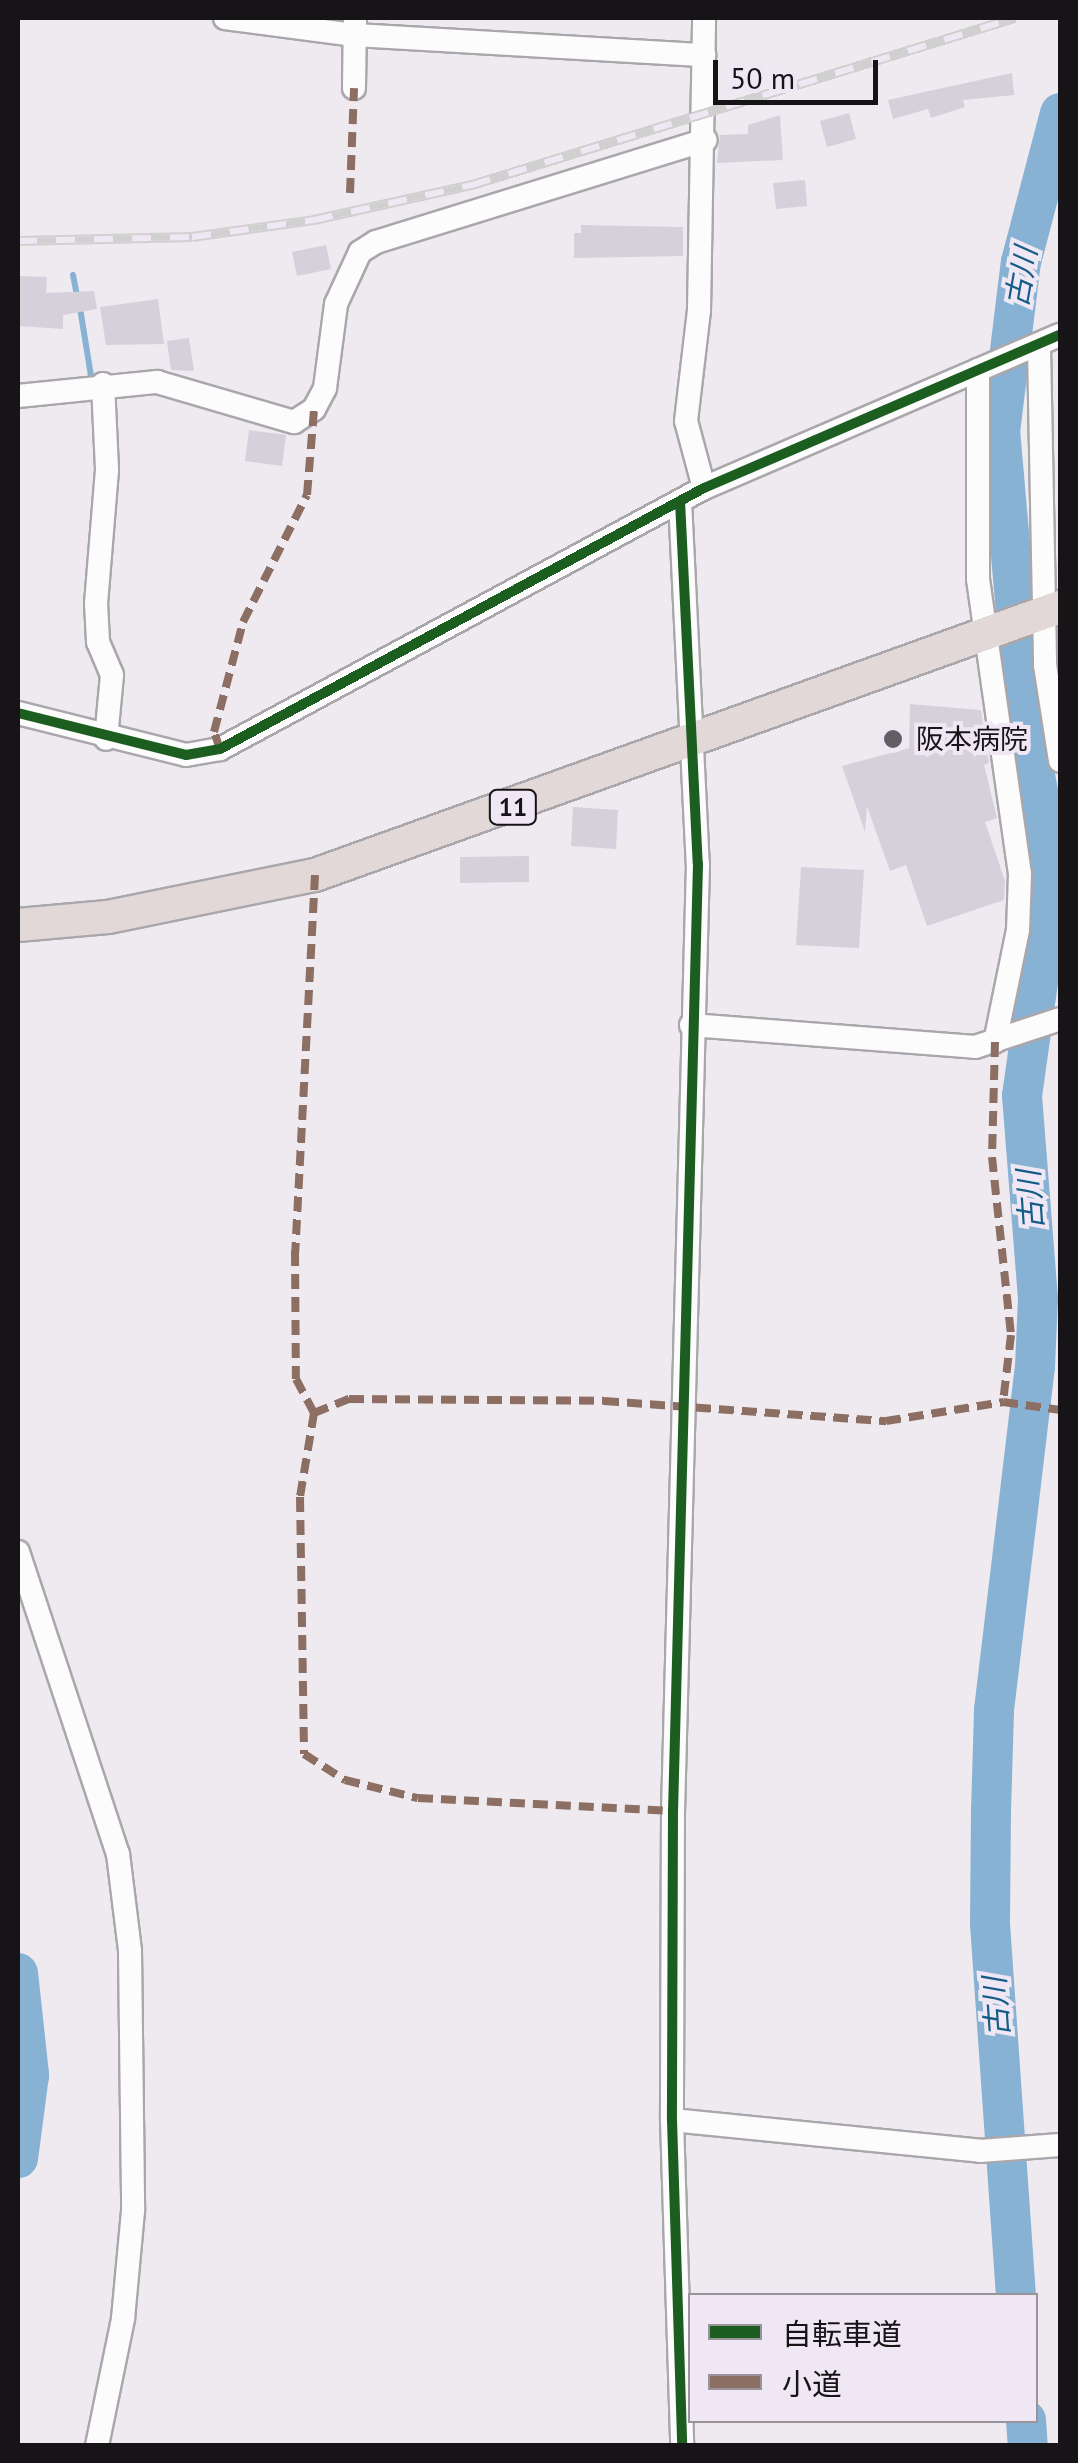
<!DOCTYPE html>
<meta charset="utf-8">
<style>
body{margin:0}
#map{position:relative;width:1078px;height:2463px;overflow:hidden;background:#eeeaf0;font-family:"PT Sans","Noto Sans JP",sans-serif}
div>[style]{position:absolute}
.stream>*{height:6px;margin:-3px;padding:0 3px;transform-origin:3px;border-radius:3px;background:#88b2d3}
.river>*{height:40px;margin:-20px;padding:0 20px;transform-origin:20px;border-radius:20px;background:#88b2d3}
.building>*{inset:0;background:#d6d0db}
.roads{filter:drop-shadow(2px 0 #aaa7ac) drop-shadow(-2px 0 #aaa7ac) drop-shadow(0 2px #aaa7ac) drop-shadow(0 -2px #aaa7ac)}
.minor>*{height:22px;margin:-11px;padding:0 11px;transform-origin:11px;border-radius:11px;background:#fcfcfd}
.highway>*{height:32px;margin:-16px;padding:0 16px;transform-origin:16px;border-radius:16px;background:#e2d8d8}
.rail>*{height:10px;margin-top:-5px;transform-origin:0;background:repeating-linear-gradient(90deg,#efe7f3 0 19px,#d1d0d1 0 38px);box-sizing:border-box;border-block:2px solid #d1d0d1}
.quiet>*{height:8px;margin-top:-4px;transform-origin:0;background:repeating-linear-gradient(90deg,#8d6e63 0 15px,transparent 0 23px)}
.cycleway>*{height:10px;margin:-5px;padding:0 5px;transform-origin:5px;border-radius:5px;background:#1b5e20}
.dots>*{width:28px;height:28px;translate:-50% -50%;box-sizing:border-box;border:5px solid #efe7f3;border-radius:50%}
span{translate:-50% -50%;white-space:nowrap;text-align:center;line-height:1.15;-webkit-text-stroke:8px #efe7f3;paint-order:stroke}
.shield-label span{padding:2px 8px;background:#efe7f3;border:2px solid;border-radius:8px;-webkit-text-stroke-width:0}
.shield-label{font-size:25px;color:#171418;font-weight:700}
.poi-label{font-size:28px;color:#171418}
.left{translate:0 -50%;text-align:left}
.water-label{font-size:30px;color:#145d88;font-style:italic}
.frame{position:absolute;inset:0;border:20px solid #171418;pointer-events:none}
.legend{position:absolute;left:688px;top:2293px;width:350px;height:130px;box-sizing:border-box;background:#efe7f3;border:2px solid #99939b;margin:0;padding:12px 18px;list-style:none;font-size:30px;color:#171418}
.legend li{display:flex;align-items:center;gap:20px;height:50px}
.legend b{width:50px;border:2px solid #99939b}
.scale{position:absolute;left:713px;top:60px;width:165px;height:45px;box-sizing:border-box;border:5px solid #171418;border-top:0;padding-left:12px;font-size:30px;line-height:35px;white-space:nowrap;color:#171418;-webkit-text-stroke:8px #efe7f3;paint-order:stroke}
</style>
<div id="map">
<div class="stream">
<div style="left:73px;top:275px;width:21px;rotate:79deg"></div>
<div style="left:80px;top:308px;width:69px;rotate:80.8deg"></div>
</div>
<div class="river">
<div style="left:18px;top:1973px;width:103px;rotate:83.8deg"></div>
<div style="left:29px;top:2075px;width:84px;rotate:97.5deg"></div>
<div style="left:1016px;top:2296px;width:374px;rotate:-94deg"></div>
<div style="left:990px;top:1923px;width:111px;rotate:-89.5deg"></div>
<div style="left:991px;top:1812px;width:102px;rotate:-88.3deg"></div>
<div style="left:994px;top:1710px;width:345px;rotate:-83.2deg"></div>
<div style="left:1035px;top:1367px;width:68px;rotate:-87.5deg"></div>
<div style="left:1038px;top:1299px;width:204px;rotate:-94.5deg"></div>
<div style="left:1022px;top:1096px;width:173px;rotate:-82deg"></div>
<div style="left:1046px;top:925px;width:75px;rotate:-87.7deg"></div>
<div style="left:1049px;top:850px;width:125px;rotate:-100.6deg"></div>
<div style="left:1026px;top:727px;width:296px;rotate:-95deg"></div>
<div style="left:1000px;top:432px;width:171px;rotate:-83deg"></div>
<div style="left:1021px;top:262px;width:154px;rotate:-75.3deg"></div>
<div style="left:1026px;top:2420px;width:26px;rotate:86deg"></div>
</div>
<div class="building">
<div style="clip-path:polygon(1012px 73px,1014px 95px,963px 100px,965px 107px,931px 118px,928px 109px,893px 119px,888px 100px)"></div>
<div style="clip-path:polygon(849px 113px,856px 139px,827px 147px,820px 121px)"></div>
<div style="clip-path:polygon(780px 115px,783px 160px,717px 163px,720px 135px,748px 134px,748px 125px)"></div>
<div style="clip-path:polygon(805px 180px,807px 206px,776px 209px,773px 183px)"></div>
<div style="clip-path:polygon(581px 225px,683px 227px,683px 256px,574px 258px,574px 233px,581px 233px)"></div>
<div style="clip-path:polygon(326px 245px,331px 269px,297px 276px,292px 252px)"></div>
<div style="clip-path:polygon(20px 276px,47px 277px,46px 293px,94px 291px,97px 309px,63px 315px,63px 329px,18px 326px)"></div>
<div style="clip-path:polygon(158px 299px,164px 344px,106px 345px,100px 307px)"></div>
<div style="clip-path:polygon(189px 338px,194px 371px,171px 370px,167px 341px)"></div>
<div style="clip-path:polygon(249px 430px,286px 435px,282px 466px,245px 461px)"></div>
<div style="clip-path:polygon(910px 704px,981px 710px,989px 763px,984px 765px,997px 818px,985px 822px,1005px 881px,1004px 900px,927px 926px,906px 865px,890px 871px,867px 806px,865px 832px,842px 766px,909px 748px)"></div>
<div style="clip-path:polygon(573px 807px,618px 810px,616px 849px,571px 846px)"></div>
<div style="clip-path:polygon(529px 856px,529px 882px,460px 883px,460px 857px)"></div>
<div style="clip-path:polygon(801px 867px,864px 870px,859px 948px,796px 945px)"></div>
</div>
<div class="roads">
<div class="minor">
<div style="left:225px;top:18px;width:131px;rotate:7.5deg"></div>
<div style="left:355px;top:35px;width:350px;rotate:3.3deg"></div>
<div style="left:354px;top:88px;width:70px;rotate:-89.2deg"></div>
<div style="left:1039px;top:346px;width:319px;rotate:88.9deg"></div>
<div style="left:1045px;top:665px;width:97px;rotate:81.1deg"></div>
<div style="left:978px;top:370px;width:209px;rotate:90deg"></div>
<div style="left:978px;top:579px;width:298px;rotate:81.9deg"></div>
<div style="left:1020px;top:874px;width:56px;rotate:92deg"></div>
<div style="left:1018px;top:930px;width:114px;rotate:101.6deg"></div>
<div style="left:103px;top:384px;width:86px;rotate:87.3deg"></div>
<div style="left:107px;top:470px;width:133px;rotate:94.7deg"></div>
<div style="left:96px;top:603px;width:39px;rotate:87deg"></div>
<div style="left:98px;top:642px;width:36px;rotate:67deg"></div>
<div style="left:112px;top:675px;width:64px;rotate:95.4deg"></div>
<div style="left:18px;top:396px;width:140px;rotate:-5.8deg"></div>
<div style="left:157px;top:382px;width:143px;rotate:16.3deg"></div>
<div style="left:294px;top:422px;width:24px;rotate:-33deg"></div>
<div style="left:314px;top:409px;width:24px;rotate:-62deg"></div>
<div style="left:325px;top:388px;width:85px;rotate:-82.5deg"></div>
<div style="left:336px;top:304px;width:57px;rotate:-65.2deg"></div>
<div style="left:360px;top:252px;width:19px;rotate:-32deg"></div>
<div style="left:376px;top:242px;width:345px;rotate:-17.2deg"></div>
<div style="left:704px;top:488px;width:69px;rotate:-105deg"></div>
<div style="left:686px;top:421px;width:111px;rotate:-83.3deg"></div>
<div style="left:699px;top:311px;width:293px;rotate:-89deg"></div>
<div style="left:680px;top:501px;width:363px;rotate:87.2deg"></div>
<div style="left:698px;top:864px;width:947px;rotate:91.51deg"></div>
<div style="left:673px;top:1811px;width:309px;rotate:90.2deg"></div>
<div style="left:672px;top:2120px;width:326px;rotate:88.2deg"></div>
<div style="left:18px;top:713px;width:173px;rotate:14deg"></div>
<div style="left:186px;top:755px;width:35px;rotate:-10deg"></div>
<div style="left:220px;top:749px;width:550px;rotate:-28.34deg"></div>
<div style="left:704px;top:488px;width:387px;rotate:-23.3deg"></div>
<div style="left:691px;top:1025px;width:285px;rotate:4.4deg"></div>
<div style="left:975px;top:1047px;width:89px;rotate:-18.2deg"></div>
<div style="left:18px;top:1552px;width:318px;rotate:71.7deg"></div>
<div style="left:118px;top:1854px;width:98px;rotate:82.9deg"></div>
<div style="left:130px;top:1951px;width:260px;rotate:89.3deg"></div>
<div style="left:133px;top:2211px;width:108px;rotate:95.3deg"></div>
<div style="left:123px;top:2319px;width:130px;rotate:101.6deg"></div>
<div style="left:672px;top:2120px;width:310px;rotate:5.7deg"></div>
<div style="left:980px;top:2151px;width:80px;rotate:-4.3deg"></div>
</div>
<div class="highway">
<div style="left:18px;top:925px;width:90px;rotate:-5.1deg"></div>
<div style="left:108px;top:917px;width:211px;rotate:-11.5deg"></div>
<div style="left:315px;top:875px;width:792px;rotate:-19.79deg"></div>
</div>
</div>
<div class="rail">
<div style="left:18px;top:241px;width:174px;rotate:-1.3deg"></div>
<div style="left:192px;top:237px;width:123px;rotate:-7.9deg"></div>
<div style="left:314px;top:220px;width:162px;rotate:-12.5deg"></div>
<div style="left:472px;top:185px;width:568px;rotate:-17.1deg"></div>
</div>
<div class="quiet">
<div style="left:350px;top:193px;width:105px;rotate:-87.8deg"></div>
<div style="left:220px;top:749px;width:18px;rotate:-109deg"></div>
<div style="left:214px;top:732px;width:114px;rotate:-75.2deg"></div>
<div style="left:243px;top:622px;width:142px;rotate:-63.3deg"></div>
<div style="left:307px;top:495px;width:86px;rotate:-85.3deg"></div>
<div style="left:315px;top:875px;width:377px;rotate:93deg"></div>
<div style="left:295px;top:1251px;width:128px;rotate:89.6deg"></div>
<div style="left:296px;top:1379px;width:38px;rotate:62deg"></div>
<div style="left:314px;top:1413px;width:85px;rotate:99.5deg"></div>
<div style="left:300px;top:1497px;width:257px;rotate:89.1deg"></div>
<div style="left:304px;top:1754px;width:49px;rotate:32.4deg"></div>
<div style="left:345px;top:1780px;width:75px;rotate:13.9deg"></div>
<div style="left:418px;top:1798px;width:255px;rotate:2.9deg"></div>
<div style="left:995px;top:1042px;width:115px;rotate:91.5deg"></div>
<div style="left:992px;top:1157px;width:179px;rotate:83.9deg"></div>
<div style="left:1011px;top:1335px;width:67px;rotate:96.8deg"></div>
<div style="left:314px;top:1413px;width:38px;rotate:-22deg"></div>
<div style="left:349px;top:1399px;width:255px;rotate:0.4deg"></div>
<div style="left:604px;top:1401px;width:283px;rotate:4.1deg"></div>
<div style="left:886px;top:1421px;width:119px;rotate:-9.2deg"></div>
<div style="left:1003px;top:1402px;width:58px;rotate:8deg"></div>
</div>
<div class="cycleway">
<div style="left:680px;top:501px;width:363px;rotate:87.2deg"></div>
<div style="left:698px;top:864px;width:947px;rotate:91.51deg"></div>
<div style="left:673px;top:1811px;width:309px;rotate:90.2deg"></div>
<div style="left:672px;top:2120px;width:326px;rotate:88.2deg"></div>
<div style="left:18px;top:713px;width:173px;rotate:14deg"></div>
<div style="left:186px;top:755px;width:35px;rotate:-10deg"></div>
<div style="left:220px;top:749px;width:550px;rotate:-28.34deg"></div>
<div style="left:704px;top:488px;width:387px;rotate:-23.3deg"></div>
</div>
<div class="dots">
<div style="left:893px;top:739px;background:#625f64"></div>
</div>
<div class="shield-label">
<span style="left:513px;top:807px">11</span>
</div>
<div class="poi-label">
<span class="left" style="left:916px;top:739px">阪本病院</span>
</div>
<div class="water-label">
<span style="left:1021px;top:277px;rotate:-80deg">古川</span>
<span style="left:1030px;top:1200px;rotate:-94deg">古川</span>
<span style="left:996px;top:2007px;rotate:-94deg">古川</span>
</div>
<div class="frame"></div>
<ul class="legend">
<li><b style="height:12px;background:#1b5e20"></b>自転車道</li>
<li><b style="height:12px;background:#8d6e63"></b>小道</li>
</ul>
<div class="scale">50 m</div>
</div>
